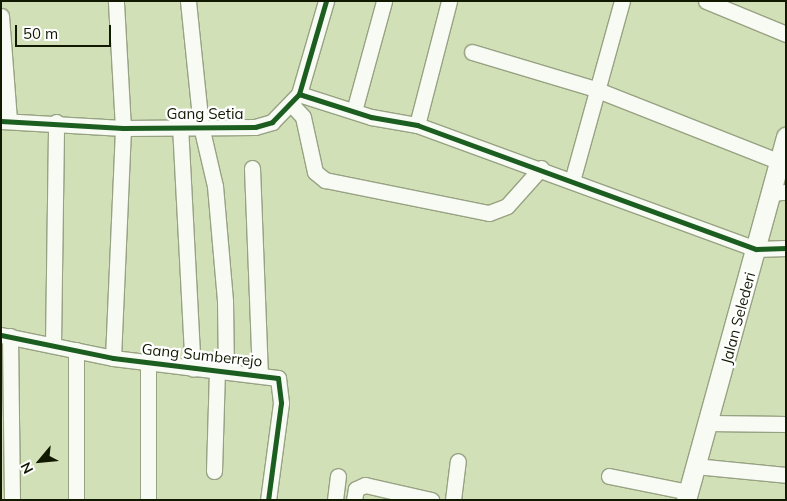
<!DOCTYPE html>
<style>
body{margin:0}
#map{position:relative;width:787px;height:501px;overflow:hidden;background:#d2e0b8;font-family:Mulish,sans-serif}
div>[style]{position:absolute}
.roads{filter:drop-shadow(1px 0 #97a282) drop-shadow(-1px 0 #97a282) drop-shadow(0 1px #97a282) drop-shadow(0 -1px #97a282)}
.minor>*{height:15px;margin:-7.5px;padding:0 7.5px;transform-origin:7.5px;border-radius:7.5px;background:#f8faf4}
.tertiary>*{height:19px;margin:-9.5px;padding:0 9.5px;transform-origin:9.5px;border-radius:9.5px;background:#f8faf4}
.cycleway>*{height:5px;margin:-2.5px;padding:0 2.5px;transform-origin:2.5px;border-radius:2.5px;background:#1b5e20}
span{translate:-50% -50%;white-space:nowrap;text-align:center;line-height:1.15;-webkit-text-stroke:4.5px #fff;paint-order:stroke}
.street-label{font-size:15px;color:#111900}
.frame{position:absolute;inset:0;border:2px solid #111900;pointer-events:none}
.north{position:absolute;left:15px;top:436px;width:50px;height:50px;-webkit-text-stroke:4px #fff;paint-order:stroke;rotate:242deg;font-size:14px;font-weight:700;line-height:20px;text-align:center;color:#111900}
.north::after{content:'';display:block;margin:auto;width:18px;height:22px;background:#111900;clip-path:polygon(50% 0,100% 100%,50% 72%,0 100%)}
.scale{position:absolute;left:15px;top:25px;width:96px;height:22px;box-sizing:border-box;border:2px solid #111900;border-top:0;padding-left:6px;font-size:15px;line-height:18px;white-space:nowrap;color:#111900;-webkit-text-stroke:4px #fff;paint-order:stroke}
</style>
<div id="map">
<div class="roads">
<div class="minor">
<div style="left:188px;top:1px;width:126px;rotate:84.1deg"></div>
<div style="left:201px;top:126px;width:62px;rotate:76.9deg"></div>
<div style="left:215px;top:186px;width:115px;rotate:85deg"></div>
<div style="left:225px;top:301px;width:70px;rotate:89.2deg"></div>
<div style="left:706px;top:1px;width:87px;rotate:22.4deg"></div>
<div style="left:1px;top:16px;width:105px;rotate:85.6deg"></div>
<div style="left:472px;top:52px;width:128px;rotate:16.7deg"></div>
<div style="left:595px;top:89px;width:199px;rotate:21.5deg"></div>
<div style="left:299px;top:94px;width:76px;rotate:17.7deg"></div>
<div style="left:371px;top:117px;width:47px;rotate:9.9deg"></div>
<div style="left:417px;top:125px;width:361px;rotate:20.1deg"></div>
<div style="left:756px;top:249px;width:30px;rotate:-2deg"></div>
<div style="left:292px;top:105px;width:16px;rotate:47deg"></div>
<div style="left:303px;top:117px;width:56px;rotate:77.7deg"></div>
<div style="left:315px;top:172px;width:13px;rotate:39deg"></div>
<div style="left:325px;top:180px;width:167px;rotate:11.4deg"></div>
<div style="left:489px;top:213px;width:19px;rotate:-21deg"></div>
<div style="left:507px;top:206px;width:51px;rotate:-48.2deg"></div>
<div style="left:354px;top:111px;width:114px;rotate:-74.7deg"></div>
<div style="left:1px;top:121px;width:122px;rotate:3.3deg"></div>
<div style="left:123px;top:128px;width:132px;rotate:-0.4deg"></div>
<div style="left:255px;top:127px;width:18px;rotate:-16deg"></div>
<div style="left:272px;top:122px;width:39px;rotate:-46deg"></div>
<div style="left:299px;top:94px;width:97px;rotate:-73.8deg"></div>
<div style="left:180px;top:125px;width:244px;rotate:87deg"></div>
<div style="left:417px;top:125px;width:128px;rotate:-75.5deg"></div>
<div style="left:252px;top:168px;width:206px;rotate:87.8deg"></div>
<div style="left:572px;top:181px;width:187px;rotate:-74.5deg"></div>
<div style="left:770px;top:193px;width:16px;rotate:-4deg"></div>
<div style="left:1px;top:335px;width:114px;rotate:11.6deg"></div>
<div style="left:113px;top:358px;width:166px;rotate:6.9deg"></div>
<div style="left:278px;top:378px;width:25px;rotate:83deg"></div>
<div style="left:281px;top:403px;width:98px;rotate:97.6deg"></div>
<div style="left:10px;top:336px;width:164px;rotate:89.3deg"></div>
<div style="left:53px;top:345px;width:223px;rotate:-89.2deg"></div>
<div style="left:76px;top:350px;width:150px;rotate:90deg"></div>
<div style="left:113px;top:358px;width:230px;rotate:-87.5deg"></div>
<div style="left:123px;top:128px;width:127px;rotate:-93.2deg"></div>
<div style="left:709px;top:423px;width:77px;rotate:0.7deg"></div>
<div style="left:695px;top:466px;width:91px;rotate:5.6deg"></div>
<div style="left:214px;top:471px;width:100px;rotate:-88.3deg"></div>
<div style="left:609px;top:476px;width:81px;rotate:11.4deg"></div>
<div style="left:148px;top:500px;width:137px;rotate:-90deg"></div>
<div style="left:335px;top:500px;width:24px;rotate:-83deg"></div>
<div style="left:354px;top:500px;width:11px;rotate:-80deg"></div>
<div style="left:356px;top:489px;width:10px;rotate:-24deg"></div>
<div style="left:365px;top:485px;width:68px;rotate:12.8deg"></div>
<div style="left:453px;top:500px;width:39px;rotate:-83deg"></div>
</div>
<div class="tertiary">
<div style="left:686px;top:500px;width:377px;rotate:-74.6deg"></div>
</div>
</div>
<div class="cycleway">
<div style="left:299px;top:94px;width:76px;rotate:17.7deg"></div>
<div style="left:371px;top:117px;width:47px;rotate:9.9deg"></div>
<div style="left:417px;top:125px;width:361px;rotate:20.1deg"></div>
<div style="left:756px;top:249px;width:30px;rotate:-2deg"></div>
<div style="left:1px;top:121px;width:122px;rotate:3.3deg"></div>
<div style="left:123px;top:128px;width:132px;rotate:-0.4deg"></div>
<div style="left:255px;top:127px;width:18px;rotate:-16deg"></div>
<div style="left:272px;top:122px;width:39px;rotate:-46deg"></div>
<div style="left:299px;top:94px;width:97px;rotate:-73.8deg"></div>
<div style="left:1px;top:335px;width:114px;rotate:11.6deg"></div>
<div style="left:113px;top:358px;width:166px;rotate:6.9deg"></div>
<div style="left:278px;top:378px;width:25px;rotate:83deg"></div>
<div style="left:281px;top:403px;width:98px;rotate:97.6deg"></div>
</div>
<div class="street-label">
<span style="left:205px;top:114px">Gang Setia</span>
<span style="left:738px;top:318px;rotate:-75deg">Jalan Selederi</span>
<span style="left:202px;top:355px;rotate:6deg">Gang Sumberrejo</span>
</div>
<div class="frame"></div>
<div class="north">N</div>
<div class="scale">50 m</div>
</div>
